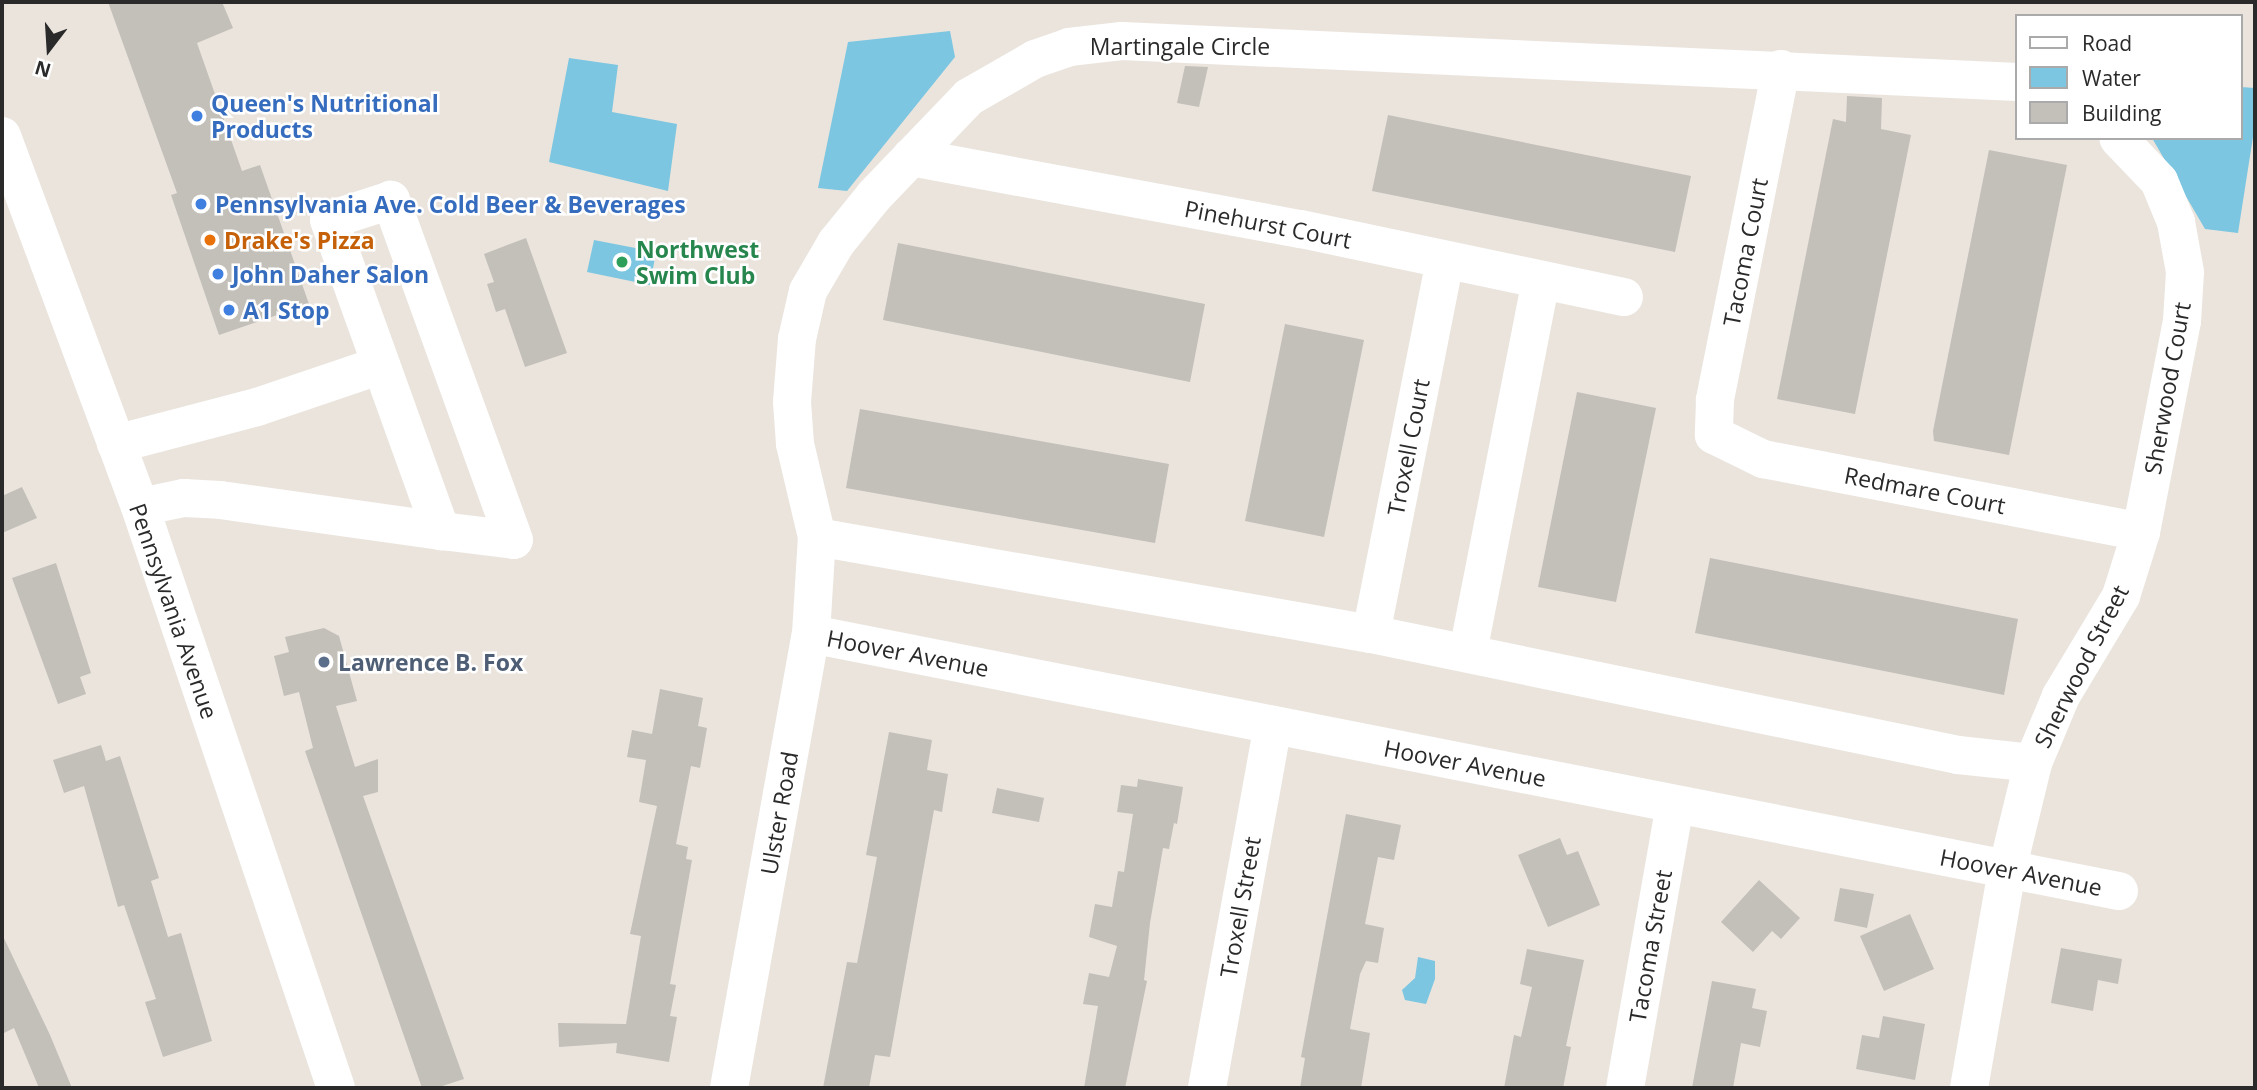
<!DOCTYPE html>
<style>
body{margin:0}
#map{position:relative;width:2257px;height:1090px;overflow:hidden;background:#eae4dd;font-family:"Open Sans",sans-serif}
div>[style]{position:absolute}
.water>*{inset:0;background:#7cc6e1}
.building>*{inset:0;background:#c3bfb9}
.minor>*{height:38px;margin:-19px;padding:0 19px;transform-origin:19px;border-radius:19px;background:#fff}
.dots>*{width:19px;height:19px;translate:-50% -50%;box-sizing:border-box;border:4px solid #fff;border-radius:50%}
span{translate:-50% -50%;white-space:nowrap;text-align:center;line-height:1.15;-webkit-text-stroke:5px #fff;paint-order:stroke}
.street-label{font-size:23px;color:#2a2a2a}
.shop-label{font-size:23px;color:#366cbe;font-weight:700}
.left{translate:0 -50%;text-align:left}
.food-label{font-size:23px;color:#c56008;font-weight:700}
.leisure-label{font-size:23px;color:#27864d;font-weight:700}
.service-label{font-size:23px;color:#4e5e75;font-weight:700}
.frame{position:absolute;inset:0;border:4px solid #2a2a2a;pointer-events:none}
.legend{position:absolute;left:2015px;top:14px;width:228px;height:126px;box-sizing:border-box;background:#fff;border:2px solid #aaa;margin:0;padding:9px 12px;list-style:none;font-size:21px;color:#2a2a2a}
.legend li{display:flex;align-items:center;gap:14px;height:35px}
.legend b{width:35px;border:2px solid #aaa}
.north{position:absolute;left:14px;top:14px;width:70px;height:70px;-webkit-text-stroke:5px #fff;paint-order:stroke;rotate:197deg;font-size:19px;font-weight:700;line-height:28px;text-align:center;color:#2a2a2a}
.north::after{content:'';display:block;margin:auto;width:24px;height:32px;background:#2a2a2a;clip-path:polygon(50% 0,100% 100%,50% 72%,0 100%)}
</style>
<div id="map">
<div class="water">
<div style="clip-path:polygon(950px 31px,955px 57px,847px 191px,818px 188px,848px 42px)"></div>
<div style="clip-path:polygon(569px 58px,618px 65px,612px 112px,677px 124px,668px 191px,549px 162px)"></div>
<div style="clip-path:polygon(2241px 87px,2255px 88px,2255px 124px,2238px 233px,2205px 229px,2152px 138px,2241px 138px)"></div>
<div style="clip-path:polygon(594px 240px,656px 252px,650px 285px,587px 272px)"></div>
<div style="clip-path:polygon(1418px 957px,1435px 961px,1435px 979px,1426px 1004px,1405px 1000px,1402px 990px,1415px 978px)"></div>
</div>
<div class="building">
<div style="clip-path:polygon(108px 2px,222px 2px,233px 28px,197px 43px,242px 171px,260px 165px,309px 304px,219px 335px,171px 195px,177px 193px)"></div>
<div style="clip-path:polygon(1185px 66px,1208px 67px,1199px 107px,1177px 103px)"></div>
<div style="clip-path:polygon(1847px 96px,1882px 98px,1881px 129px,1911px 135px,1855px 414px,1777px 399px,1833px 119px,1846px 122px)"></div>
<div style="clip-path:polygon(1388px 115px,1691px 176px,1675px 252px,1372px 191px)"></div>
<div style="clip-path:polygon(1989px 150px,2067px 165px,2009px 455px,1934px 441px,1933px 431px)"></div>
<div style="clip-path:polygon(526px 238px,567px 353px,525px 367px,505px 309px,496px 312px,487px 284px,494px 282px,484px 254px)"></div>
<div style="clip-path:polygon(898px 243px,1205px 304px,1190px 382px,883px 320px)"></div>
<div style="clip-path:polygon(1285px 324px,1364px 340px,1324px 537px,1245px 521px)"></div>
<div style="clip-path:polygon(1577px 392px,1656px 408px,1616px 602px,1538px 587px)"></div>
<div style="clip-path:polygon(860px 409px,1169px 464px,1155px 543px,846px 488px)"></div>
<div style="clip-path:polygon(22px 487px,37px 518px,2px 533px,2px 496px)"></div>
<div style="clip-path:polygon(1710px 558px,2018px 619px,2004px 695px,1695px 633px)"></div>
<div style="clip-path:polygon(56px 563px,91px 673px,80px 677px,86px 694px,58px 704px,12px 578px)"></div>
<div style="clip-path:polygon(324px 628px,339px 636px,357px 701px,336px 706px,355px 767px,378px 759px,378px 792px,363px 796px,464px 1079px,436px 1088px,422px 1088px,305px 751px,313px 748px,299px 692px,284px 696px,274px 656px,289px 652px,285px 637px)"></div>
<div style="clip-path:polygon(660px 689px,703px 698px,698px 726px,707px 728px,700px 768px,691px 766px,676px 844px,688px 847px,686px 859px,692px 860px,670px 984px,676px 985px,670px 1016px,677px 1017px,669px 1062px,616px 1053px,617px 1043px,559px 1047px,558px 1023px,626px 1024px,641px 936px,630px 934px,657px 806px,639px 802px,646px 760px,627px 757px,632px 730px,652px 734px)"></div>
<div style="clip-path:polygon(889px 732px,932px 740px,927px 770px,948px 774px,942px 812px,934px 810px,890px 1057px,875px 1055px,869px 1088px,823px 1088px,847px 962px,857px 963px,865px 922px,877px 857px,866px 855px)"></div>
<div style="clip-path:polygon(101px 745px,106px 761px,120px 756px,159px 878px,151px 881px,168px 937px,181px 933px,212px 1041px,163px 1057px,145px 1002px,156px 999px,124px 905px,118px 907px,84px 786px,64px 793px,53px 760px)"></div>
<div style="clip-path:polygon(1138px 779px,1183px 787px,1177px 824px,1174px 823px,1169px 849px,1163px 848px,1150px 923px,1144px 980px,1147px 981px,1125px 1088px,1084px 1088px,1098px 1006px,1083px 1004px,1089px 973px,1109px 977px,1117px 946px,1089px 937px,1095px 904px,1112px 907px,1118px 871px,1124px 872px,1133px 814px,1117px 812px,1121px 785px,1137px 787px)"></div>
<div style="clip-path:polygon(997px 788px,1044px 798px,1039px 822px,992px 813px)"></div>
<div style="clip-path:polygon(1346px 814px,1401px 825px,1394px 860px,1378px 857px,1365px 924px,1384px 928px,1378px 963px,1366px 961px,1360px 974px,1350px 1029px,1370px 1033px,1361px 1088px,1300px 1088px,1305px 1058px,1301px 1057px)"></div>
<div style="clip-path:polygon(1560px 838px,1567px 855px,1578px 851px,1600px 905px,1548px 927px,1518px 855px)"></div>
<div style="clip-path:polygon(1759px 880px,1800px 918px,1781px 939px,1772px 931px,1753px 952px,1721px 922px)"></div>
<div style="clip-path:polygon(1840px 888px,1874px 894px,1867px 928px,1834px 921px)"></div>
<div style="clip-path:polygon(1910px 914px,1934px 969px,1884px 991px,1860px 936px)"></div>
<div style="clip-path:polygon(2px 934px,50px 1035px,72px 1088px,39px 1088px,14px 1028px,2px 1034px)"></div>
<div style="clip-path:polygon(2061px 948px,2122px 959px,2118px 984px,2098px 980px,2093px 1011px,2051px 1003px)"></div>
<div style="clip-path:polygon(1527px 949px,1584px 960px,1566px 1046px,1571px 1047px,1563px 1088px,1504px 1088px,1514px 1035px,1521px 1037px,1532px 987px,1520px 984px)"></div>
<div style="clip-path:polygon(1712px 981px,1756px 989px,1752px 1008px,1767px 1011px,1760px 1047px,1741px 1043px,1733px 1088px,1692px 1088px)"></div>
<div style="clip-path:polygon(1883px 1016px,1925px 1024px,1915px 1080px,1856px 1069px,1862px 1035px,1879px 1038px)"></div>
</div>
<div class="minor">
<div style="left:1781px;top:69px;width:338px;rotate:101.3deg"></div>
<div style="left:1715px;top:400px;width:35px;rotate:92deg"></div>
<div style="left:1714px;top:435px;width:55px;rotate:26.1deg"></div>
<div style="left:1763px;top:459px;width:385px;rotate:10.9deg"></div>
<div style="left:2px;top:136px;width:396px;rotate:69.6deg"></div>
<div style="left:140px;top:507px;width:613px;rotate:71.36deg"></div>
<div style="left:911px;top:157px;width:397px;rotate:10.5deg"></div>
<div style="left:1301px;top:229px;width:330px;rotate:11.9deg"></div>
<div style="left:116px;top:444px;width:146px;rotate:-14.7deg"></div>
<div style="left:257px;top:407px;width:131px;rotate:-18.7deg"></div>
<div style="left:140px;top:507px;width:45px;rotate:-11.6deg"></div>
<div style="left:184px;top:498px;width:36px;rotate:3deg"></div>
<div style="left:220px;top:500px;width:223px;rotate:8deg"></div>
<div style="left:441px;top:531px;width:9px;rotate:6deg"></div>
<div style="left:450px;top:532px;width:64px;rotate:7.1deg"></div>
<div style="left:514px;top:540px;width:362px;rotate:-109.9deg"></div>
<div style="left:391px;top:200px;width:65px;rotate:162.1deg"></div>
<div style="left:329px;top:220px;width:331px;rotate:70.2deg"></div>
<div style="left:817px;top:537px;width:562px;rotate:9.93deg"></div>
<div style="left:1371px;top:634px;width:599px;rotate:11.65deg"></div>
<div style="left:1958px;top:755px;width:75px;rotate:6.1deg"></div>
<div style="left:811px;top:634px;width:1333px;rotate:11.12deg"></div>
<div style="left:1371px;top:634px;width:381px;rotate:-78.8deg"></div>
<div style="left:1468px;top:652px;width:379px;rotate:-78.9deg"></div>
<div style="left:729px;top:1088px;width:461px;rotate:-79.8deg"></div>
<div style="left:811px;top:634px;width:97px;rotate:-86.5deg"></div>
<div style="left:817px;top:537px;width:96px;rotate:-103.3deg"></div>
<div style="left:795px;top:444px;width:42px;rotate:-94.1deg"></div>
<div style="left:792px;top:402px;width:63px;rotate:-85.5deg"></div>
<div style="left:797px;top:339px;width:49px;rotate:-77.1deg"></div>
<div style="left:808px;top:291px;width:56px;rotate:-59.7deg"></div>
<div style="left:836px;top:243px;width:60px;rotate:-51deg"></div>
<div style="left:874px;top:196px;width:137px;rotate:-46.2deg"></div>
<div style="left:969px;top:97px;width:76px;rotate:-29.9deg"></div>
<div style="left:1035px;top:59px;width:36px;rotate:-19deg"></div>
<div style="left:1069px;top:47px;width:53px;rotate:-6.5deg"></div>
<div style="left:1122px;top:41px;width:896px;rotate:2.62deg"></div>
<div style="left:1207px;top:1088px;width:369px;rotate:-79.7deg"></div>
<div style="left:1625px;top:1088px;width:288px;rotate:-80deg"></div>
<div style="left:1969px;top:1088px;width:221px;rotate:-80.1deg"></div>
<div style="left:2007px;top:870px;width:110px;rotate:-76.3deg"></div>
<div style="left:2033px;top:763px;width:73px;rotate:-67.3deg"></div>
<div style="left:2061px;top:696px;width:117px;rotate:-59deg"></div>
<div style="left:2121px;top:596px;width:67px;rotate:-72.6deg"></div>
<div style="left:2141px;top:532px;width:215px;rotate:-79deg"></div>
<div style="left:2182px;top:321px;width:49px;rotate:-86.5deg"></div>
<div style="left:2185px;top:272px;width:51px;rotate:-100.2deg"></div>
<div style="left:2176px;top:222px;width:44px;rotate:-112.5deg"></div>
<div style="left:2159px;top:181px;width:59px;rotate:-133.6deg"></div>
</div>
<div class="dots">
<div style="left:197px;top:116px;background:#3f7fe0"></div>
<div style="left:201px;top:204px;background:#3f7fe0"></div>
<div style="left:210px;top:240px;background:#e8710a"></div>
<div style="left:622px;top:262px;background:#2e9e5b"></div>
<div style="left:218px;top:274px;background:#3f7fe0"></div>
<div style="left:229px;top:310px;background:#3f7fe0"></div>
<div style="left:324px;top:662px;background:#5c6f8a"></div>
</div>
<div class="street-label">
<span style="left:1180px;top:46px">Martingale Circle</span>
<span style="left:1268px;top:224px;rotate:11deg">Pinehurst Court</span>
<span style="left:1745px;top:252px;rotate:-79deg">Tacoma Court</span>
<span style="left:2167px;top:388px;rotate:-80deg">Sherwood Court</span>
<span style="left:1408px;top:447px;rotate:-79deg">Troxell Court</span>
<span style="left:1925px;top:490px;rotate:11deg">Redmare Court</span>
<span style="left:174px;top:611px;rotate:71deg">Pennsylvania Avenue</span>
<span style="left:908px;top:653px;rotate:11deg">Hoover Avenue</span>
<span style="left:2081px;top:666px;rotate:-63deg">Sherwood Street</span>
<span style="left:1465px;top:763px;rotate:11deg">Hoover Avenue</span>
<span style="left:779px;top:813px;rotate:-80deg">Ulster Road</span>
<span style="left:2021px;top:872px;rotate:11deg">Hoover Avenue</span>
<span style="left:1240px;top:907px;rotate:-80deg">Troxell Street</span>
<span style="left:1650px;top:946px;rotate:-80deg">Tacoma Street</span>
</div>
<div class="shop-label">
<span class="left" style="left:211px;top:116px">Queen's Nutritional<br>Products</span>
<span class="left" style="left:215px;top:204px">Pennsylvania Ave. Cold Beer &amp; Beverages</span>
<span class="left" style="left:232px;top:274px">John Daher Salon</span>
<span class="left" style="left:243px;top:310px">A1 Stop</span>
</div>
<div class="food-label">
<span class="left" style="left:224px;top:240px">Drake's Pizza</span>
</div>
<div class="leisure-label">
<span class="left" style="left:636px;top:262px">Northwest<br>Swim Club</span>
</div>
<div class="service-label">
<span class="left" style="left:338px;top:662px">Lawrence B. Fox</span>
</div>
<div class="frame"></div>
<ul class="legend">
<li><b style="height:9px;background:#fff"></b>Road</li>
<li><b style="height:19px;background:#7cc6e1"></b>Water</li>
<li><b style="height:19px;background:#c3bfb9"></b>Building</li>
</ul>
<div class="north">N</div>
</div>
